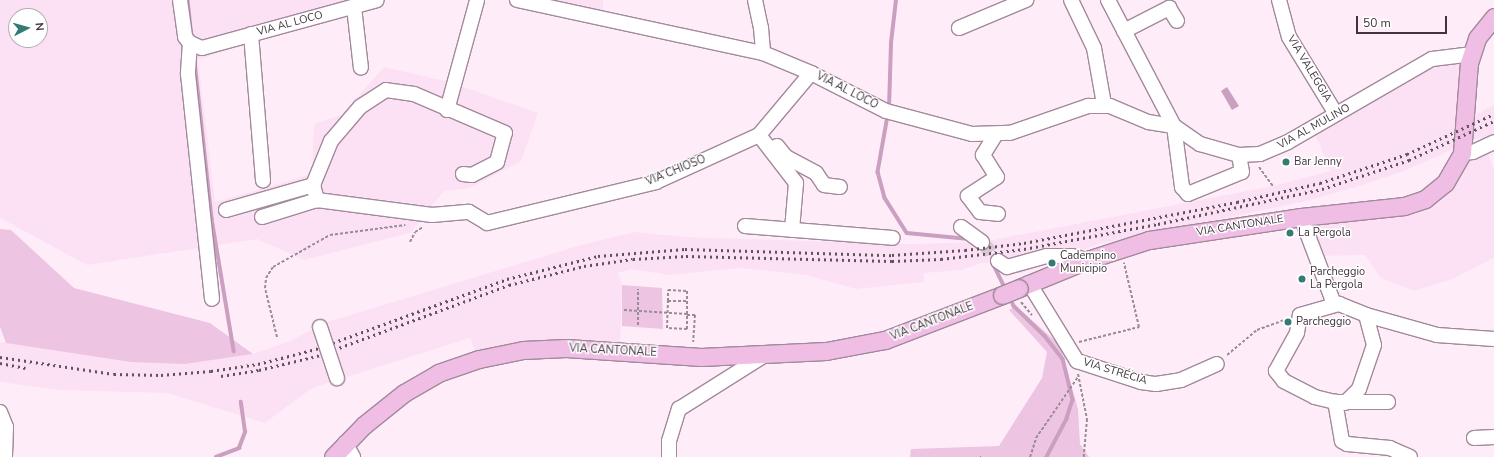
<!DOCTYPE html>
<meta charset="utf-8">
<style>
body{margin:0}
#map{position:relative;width:1494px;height:457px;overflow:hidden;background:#feedf9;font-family:"Nunito Sans",sans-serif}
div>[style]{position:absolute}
.built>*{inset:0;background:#fce1f4}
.green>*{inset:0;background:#eec4e3}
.water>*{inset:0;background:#cb9fc0}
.stream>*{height:3.5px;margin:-1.75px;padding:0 1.75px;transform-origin:1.75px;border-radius:1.75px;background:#cb9fc0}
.minor-tunnel>*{height:14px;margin-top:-7px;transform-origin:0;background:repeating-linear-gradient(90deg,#d8c8d3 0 14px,transparent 0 21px)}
.path>*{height:2px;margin-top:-1px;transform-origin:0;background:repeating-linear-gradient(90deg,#998c95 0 3px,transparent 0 5px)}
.roads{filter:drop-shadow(1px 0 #a2899b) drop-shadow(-1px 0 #a2899b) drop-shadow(0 1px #a2899b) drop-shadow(0 -1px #a2899b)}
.minor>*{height:14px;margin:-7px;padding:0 7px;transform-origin:7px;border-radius:7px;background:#fff}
.major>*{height:17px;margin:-8.5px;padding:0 8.5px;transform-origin:8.5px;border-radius:8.5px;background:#f0bee4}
.rail>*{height:3px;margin-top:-1.5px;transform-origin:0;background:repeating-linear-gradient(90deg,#60545c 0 2px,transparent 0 6px)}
.bridges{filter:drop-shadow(1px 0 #a2899b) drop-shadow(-1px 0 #a2899b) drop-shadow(0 1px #a2899b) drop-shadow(0 -1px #a2899b)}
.minor-bridge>*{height:14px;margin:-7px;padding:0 7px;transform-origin:7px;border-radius:7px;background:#fff}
.major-bridge>*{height:17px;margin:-8.5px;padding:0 8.5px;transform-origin:8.5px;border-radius:8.5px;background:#f0bee4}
.dots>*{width:11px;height:11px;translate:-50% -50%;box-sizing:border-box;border:2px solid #fff;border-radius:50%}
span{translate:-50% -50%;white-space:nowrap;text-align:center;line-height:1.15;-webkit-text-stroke:3px #fff;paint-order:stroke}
.street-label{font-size:11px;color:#40353d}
.poi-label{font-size:11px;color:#40353d}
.left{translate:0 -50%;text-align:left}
.north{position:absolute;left:8px;top:8px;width:40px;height:40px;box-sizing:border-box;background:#fff;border:1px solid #b3aeb1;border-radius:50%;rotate:84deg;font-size:11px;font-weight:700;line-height:16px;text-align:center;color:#40353d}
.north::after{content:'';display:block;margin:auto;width:14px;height:18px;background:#347b74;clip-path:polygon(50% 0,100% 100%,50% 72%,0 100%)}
.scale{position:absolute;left:1356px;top:16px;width:91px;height:18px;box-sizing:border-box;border:2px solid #40353d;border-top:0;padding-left:5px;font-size:12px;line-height:14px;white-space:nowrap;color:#40353d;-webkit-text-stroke:3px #fff;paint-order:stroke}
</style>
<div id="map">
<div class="built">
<div style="clip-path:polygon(evenodd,0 0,377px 0,259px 37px,198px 60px,215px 202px,312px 174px,314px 124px,341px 115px,384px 67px,450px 82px,538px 113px,521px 161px,470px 188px,444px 191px,410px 233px,304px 260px,257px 239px,87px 265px,0 218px,0 0,16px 16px,40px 16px,40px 40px,16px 40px,16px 16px)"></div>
<div style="clip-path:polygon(517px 0,603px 0,603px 19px)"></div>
<div style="clip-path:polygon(1471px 54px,1456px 125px,1494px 105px,1494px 135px,1485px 139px,1479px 138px,1401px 172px,1356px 187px,1302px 202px,1099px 244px,1019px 274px,1003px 261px,982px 263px,961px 270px,924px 273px,924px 282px,856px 289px,806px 275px,740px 268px,670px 275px,631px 269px,618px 273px,622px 285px,620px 350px,479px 359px,470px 338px,312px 388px,265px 423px,167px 393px,59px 390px,0 382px,0 342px,185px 364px,253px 354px,290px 341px,324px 323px,581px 245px,634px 232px,685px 237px,911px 244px,982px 242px,1273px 186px,1331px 171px,1312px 128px,1432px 59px)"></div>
<div style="clip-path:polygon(1487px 149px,1494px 171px,1494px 258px,1452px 279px,1414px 291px,1381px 278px,1365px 255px,1314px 256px,1304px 223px,1430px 204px,1453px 186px,1466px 161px)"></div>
</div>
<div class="green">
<div style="clip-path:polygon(0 229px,11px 230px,74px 288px,210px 323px,253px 354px,185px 364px,131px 362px,6px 343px,0 327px)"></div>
<div style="clip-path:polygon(622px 285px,662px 288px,663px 329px,622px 326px)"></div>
<div style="clip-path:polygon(1016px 306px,1060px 345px,1078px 409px,1080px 444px,1089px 457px,910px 457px,911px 449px,999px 446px,1042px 378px,1047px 352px,1009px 310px)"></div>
</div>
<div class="water">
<div style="clip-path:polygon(1227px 87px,1239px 106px,1232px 110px,1221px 91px)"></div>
</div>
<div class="stream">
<div style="left:188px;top:0;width:38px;rotate:84deg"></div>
<div style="left:195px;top:62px;width:158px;rotate:83.8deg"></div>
<div style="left:212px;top:219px;width:134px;rotate:80.5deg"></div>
<div style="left:889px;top:108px;width:65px;rotate:-88.2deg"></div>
<div style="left:891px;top:43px;width:43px;rotate:-83.4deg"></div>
<div style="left:888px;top:116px;width:57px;rotate:100.1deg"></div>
<div style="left:878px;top:172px;width:27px;rotate:75deg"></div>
<div style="left:885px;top:198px;width:41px;rotate:57.8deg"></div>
<div style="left:907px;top:233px;width:62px;rotate:5.5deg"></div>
<div style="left:994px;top:265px;width:25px;rotate:64deg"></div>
<div style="left:1010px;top:297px;width:10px;rotate:66deg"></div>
<div style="left:1014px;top:306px;width:43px;rotate:44.1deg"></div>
<div style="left:1045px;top:336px;width:29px;rotate:52deg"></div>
<div style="left:1063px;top:359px;width:42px;rotate:76.3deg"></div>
<div style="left:1073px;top:400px;width:20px;rotate:108deg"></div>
<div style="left:1067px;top:419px;width:43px;rotate:117.8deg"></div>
<div style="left:216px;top:457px;width:25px;rotate:-21deg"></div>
<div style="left:239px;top:448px;width:17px;rotate:-69deg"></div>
<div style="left:245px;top:432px;width:30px;rotate:-98deg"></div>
</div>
<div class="minor-tunnel">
<div style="left:982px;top:242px;width:25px;rotate:50deg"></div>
</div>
<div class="path">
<div style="left:1259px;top:167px;width:24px;rotate:54deg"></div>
<div style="left:410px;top:242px;width:11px;rotate:-63deg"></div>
<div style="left:415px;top:232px;width:9px;rotate:-32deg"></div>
<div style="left:668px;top:301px;width:11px;rotate:-90deg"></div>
<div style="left:668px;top:290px;width:19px;rotate:3deg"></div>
<div style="left:687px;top:291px;width:38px;rotate:90deg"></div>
<div style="left:687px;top:329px;width:20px;rotate:-177deg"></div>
<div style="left:667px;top:328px;width:27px;rotate:-88deg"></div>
<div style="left:668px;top:301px;width:19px"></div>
<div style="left:1021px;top:302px;width:17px;rotate:50deg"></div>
<div style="left:624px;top:310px;width:63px;rotate:3.6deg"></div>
<div style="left:687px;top:315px;width:8px"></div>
<div style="left:695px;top:315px;width:27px;rotate:94deg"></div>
<div style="left:638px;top:325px;width:36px;rotate:-90deg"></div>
<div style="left:277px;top:337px;width:50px;rotate:-103.8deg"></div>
<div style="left:265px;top:288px;width:10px;rotate:-84deg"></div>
<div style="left:266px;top:278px;width:13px;rotate:-58deg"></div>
<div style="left:273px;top:267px;width:65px;rotate:-29.3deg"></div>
<div style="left:330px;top:235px;width:76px;rotate:-7.6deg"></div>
<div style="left:1079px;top:342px;width:62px;rotate:-14deg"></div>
<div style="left:1139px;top:327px;width:66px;rotate:-103.2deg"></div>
<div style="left:1227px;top:355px;width:39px;rotate:-40deg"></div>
<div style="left:1257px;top:330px;width:32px;rotate:-20deg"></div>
<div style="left:1078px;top:374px;width:46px;rotate:78.7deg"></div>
<div style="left:1087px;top:419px;width:38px;rotate:95deg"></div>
<div style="left:980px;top:457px;width:1px"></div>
<div style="left:1030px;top:457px;width:20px;rotate:-72deg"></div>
<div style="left:1036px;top:438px;width:74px;rotate:-55.5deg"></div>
</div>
<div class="roads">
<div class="minor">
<div style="left:180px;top:0;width:37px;rotate:82deg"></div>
<div style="left:185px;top:37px;width:8px;rotate:50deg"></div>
<div style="left:190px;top:43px;width:13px;rotate:23deg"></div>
<div style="left:202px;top:48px;width:181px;rotate:-15.3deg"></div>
<div style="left:517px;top:0;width:252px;rotate:12.2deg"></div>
<div style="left:763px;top:53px;width:52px;rotate:22.6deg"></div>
<div style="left:811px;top:73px;width:84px;rotate:26.9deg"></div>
<div style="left:886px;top:111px;width:89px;rotate:15deg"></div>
<div style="left:972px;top:134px;width:38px;rotate:-2deg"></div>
<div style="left:1010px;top:133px;width:83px;rotate:-19.1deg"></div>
<div style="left:1088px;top:106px;width:22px"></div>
<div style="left:1110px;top:106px;width:41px;rotate:22.8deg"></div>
<div style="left:1148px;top:122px;width:26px;rotate:9deg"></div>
<div style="left:1174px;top:126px;width:62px;rotate:82.5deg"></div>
<div style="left:1182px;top:187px;width:9px;rotate:49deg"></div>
<div style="left:1188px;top:194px;width:58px;rotate:-22.2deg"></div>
<div style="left:1242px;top:172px;width:17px;rotate:-100deg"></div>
<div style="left:755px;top:0;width:29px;rotate:78deg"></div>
<div style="left:761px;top:28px;width:25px;rotate:85deg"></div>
<div style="left:1071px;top:0;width:53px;rotate:64.4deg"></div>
<div style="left:1094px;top:48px;width:57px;rotate:79.9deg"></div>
<div style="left:1108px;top:0;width:142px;rotate:62.4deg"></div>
<div style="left:1174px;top:126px;width:32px;rotate:35deg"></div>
<div style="left:1200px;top:144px;width:41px;rotate:15.8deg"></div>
<div style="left:1239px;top:155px;width:21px;rotate:-3deg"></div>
<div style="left:1260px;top:154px;width:30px;rotate:-23deg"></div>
<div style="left:1288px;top:142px;width:166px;rotate:-30deg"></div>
<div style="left:1432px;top:59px;width:39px;rotate:-7deg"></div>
<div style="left:1279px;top:0;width:38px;rotate:75deg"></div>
<div style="left:1289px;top:37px;width:90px;rotate:58.6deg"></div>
<div style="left:354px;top:7px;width:61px;rotate:83.5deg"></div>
<div style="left:959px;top:28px;width:73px;rotate:-22.7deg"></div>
<div style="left:1124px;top:31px;width:51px;rotate:-27.1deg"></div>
<div style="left:1169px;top:8px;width:15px;rotate:58deg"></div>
<div style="left:251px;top:34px;width:147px;rotate:85.3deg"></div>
<div style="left:190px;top:43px;width:31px;rotate:94deg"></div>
<div style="left:188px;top:74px;width:226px;rotate:83.9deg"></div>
<div style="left:447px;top:110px;width:114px;rotate:-74.7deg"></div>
<div style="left:996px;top:134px;width:25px;rotate:122deg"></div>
<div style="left:983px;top:155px;width:26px;rotate:58deg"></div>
<div style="left:997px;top:177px;width:35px;rotate:147deg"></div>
<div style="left:968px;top:196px;width:20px;rotate:53deg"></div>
<div style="left:980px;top:212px;width:18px;rotate:6deg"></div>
<div style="left:759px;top:135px;width:61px;rotate:52.4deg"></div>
<div style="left:796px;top:183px;width:47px;rotate:94.9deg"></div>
<div style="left:777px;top:146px;width:14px;rotate:51deg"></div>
<div style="left:786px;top:157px;width:34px;rotate:28deg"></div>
<div style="left:816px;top:173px;width:14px;rotate:56deg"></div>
<div style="left:824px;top:185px;width:16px;rotate:7deg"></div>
<div style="left:1462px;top:153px;width:11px;rotate:-5deg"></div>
<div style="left:1473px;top:152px;width:23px;rotate:-25deg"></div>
<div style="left:463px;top:174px;width:9px;rotate:6deg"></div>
<div style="left:472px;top:175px;width:28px;rotate:-27deg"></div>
<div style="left:497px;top:162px;width:30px;rotate:-75deg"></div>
<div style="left:505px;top:133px;width:99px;rotate:-156.8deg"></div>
<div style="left:414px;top:94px;width:28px;rotate:-172deg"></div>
<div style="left:386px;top:90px;width:31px;rotate:147deg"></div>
<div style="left:360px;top:107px;width:45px;rotate:130.5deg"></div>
<div style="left:331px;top:141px;width:48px;rotate:112.2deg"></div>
<div style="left:313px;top:185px;width:16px;rotate:75deg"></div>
<div style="left:317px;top:200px;width:116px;rotate:7.4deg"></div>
<div style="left:432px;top:215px;width:37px;rotate:-5deg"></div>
<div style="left:469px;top:212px;width:21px;rotate:31deg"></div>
<div style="left:487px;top:223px;width:174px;rotate:-13.6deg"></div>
<div style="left:656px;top:182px;width:113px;rotate:-24.5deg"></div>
<div style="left:759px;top:135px;width:81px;rotate:-50deg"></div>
<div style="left:226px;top:210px;width:91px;rotate:-16deg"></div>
<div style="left:262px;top:217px;width:58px;rotate:-17.2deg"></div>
<div style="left:1301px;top:217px;width:93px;rotate:69.2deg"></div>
<div style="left:745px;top:226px;width:148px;rotate:4.6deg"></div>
<div style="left:961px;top:227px;width:26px;rotate:36deg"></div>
<div style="left:998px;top:261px;width:11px;rotate:34deg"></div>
<div style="left:1007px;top:267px;width:41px;rotate:-15.4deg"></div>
<div style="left:1047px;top:256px;width:25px"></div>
<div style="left:1072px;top:256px;width:16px;rotate:15deg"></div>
<div style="left:1029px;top:283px;width:92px;rotate:58.4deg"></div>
<div style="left:1077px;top:361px;width:67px;rotate:18.2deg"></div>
<div style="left:1141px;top:382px;width:15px;rotate:8deg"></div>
<div style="left:1156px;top:384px;width:25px;rotate:-9deg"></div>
<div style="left:1181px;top:380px;width:39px;rotate:-24deg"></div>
<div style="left:1339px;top:402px;width:49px"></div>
<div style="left:1345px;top:403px;width:20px;rotate:-45deg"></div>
<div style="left:1359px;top:389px;width:46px;rotate:-71.2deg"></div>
<div style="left:1374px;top:345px;width:31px;rotate:-105deg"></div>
<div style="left:0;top:412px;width:16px;rotate:68deg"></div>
<div style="left:6px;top:427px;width:30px;rotate:92deg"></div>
<div style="left:1474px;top:438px;width:20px;rotate:-3deg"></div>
<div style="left:345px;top:443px;width:16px;rotate:60deg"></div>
<div style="left:669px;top:457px;width:16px;rotate:-90deg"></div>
<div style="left:669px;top:441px;width:34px;rotate:-73deg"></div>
<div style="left:679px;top:409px;width:99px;rotate:-32.2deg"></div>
<div style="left:1410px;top:457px;width:22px;rotate:-156deg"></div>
<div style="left:1390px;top:448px;width:43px;rotate:-174.7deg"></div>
<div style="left:1347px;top:444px;width:6px;rotate:-149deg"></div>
<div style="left:1342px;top:441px;width:40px;rotate:-100deg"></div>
<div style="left:1335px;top:402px;width:21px;rotate:-166deg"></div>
<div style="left:1315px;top:397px;width:35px;rotate:-153deg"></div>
<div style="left:1284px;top:381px;width:13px;rotate:-129deg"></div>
<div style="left:1276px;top:371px;width:43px;rotate:-61.1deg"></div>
<div style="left:1297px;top:333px;width:18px;rotate:-81deg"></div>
<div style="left:1300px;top:315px;width:41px;rotate:-15.8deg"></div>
<div style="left:1339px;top:304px;width:29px;rotate:22deg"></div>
<div style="left:1366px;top:315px;width:74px;rotate:15.7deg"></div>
<div style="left:1437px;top:335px;width:57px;rotate:4deg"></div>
</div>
<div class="major">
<div style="left:1019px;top:288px;width:74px;rotate:-22.4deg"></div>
<div style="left:1087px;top:260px;width:65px;rotate:-17.9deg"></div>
<div style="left:1149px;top:240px;width:154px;rotate:-8.6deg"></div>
<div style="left:1301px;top:217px;width:104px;rotate:-6.1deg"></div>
<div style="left:1404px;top:206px;width:22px;rotate:-18deg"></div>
<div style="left:1425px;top:199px;width:26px;rotate:-39deg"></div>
<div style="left:1445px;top:183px;width:34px;rotate:-60deg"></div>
<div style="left:1462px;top:153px;width:90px;rotate:-85.6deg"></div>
<div style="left:1469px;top:63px;width:26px;rotate:-72deg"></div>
<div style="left:1477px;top:38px;width:27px;rotate:-51deg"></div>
<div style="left:333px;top:457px;width:45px;rotate:-45.9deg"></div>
<div style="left:364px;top:425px;width:51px;rotate:-38.7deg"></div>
<div style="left:404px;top:393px;width:39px;rotate:-30deg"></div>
<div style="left:438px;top:373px;width:43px;rotate:-18.9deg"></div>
<div style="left:479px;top:359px;width:45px;rotate:-11.6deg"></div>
<div style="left:523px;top:350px;width:43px;rotate:-2.7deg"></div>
<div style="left:566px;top:348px;width:135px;rotate:3.8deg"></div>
<div style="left:701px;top:357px;width:125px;rotate:-2.7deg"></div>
<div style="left:826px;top:351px;width:60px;rotate:-10.6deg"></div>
<div style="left:885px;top:340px;width:125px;rotate:-21deg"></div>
</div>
</div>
<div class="rail">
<div style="left:0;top:357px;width:115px;rotate:8.5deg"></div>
<div style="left:114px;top:374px;width:47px;rotate:1.2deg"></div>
<div style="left:161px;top:375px;width:50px;rotate:-4.6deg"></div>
<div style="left:211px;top:371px;width:48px;rotate:-8.5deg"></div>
<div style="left:258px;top:364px;width:60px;rotate:-14.5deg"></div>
<div style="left:316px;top:349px;width:203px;rotate:-20.1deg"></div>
<div style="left:507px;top:279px;width:94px;rotate:-14.2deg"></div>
<div style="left:598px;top:256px;width:87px;rotate:-4.6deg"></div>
<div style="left:685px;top:249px;width:207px;rotate:1.7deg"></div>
<div style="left:892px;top:255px;width:73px;rotate:-3.9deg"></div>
<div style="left:965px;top:250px;width:59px;rotate:-6.8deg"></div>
<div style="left:1024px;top:243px;width:217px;rotate:-10.9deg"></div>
<div style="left:1237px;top:202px;width:85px;rotate:-12.9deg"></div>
<div style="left:1320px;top:183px;width:92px;rotate:-18.4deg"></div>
<div style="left:1407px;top:154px;width:96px;rotate:-24.7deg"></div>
<div style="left:0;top:363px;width:26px;rotate:11deg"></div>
<div style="left:221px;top:376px;width:38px;rotate:-9deg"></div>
<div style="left:259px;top:370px;width:60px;rotate:-13.6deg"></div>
<div style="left:317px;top:356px;width:205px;rotate:-20.3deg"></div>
<div style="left:509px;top:285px;width:77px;rotate:-14.2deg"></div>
<div style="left:584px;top:266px;width:49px;rotate:-8.1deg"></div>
<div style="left:633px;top:259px;width:53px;rotate:-3.2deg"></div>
<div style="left:686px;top:256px;width:206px;rotate:1.4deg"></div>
<div style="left:892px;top:261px;width:49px;rotate:-2.3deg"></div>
<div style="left:941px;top:259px;width:84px;rotate:-6.9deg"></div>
<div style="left:1024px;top:249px;width:136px;rotate:-10.6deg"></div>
<div style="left:1158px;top:224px;width:168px;rotate:-12deg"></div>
<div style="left:1322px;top:189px;width:92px;rotate:-18.4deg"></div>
<div style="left:1409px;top:160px;width:94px;rotate:-24.6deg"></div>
</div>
<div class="bridges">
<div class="minor-bridge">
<div style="left:320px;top:327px;width:54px;rotate:71.6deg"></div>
</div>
<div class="major-bridge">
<div style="left:1002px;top:295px;width:18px;rotate:-22deg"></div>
</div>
</div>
<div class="dots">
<div style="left:1286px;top:162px;background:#347b74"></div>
<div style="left:1290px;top:233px;background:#347b74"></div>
<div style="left:1052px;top:263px;background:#347b74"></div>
<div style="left:1302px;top:279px;background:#347b74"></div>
<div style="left:1288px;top:322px;background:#347b74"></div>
</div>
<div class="street-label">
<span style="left:290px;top:24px;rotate:-15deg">VIA AL LOCO</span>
<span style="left:1309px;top:69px;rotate:59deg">VIA VALEGGIA</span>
<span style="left:847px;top:91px;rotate:27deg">VIA AL LOCO</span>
<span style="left:1314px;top:127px;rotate:-29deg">VIA AL MULINO</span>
<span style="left:676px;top:171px;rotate:-22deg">VIA CHIOSO</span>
<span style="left:1240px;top:226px;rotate:-9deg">VIA CANTONALE</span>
<span style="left:932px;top:322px;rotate:-21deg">VIA CANTONALE</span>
<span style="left:613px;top:351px;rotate:3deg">VIA CANTONALE</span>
<span style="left:1115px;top:372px;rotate:17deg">VIA STRÉCIA</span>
</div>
<div class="poi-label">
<span class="left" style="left:1294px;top:162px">Bar Jenny</span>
<span class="left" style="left:1298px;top:233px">La Pergola</span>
<span class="left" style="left:1060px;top:263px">Cadempino<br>Municipio</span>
<span class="left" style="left:1310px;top:279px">Parcheggio<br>La Pergola</span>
<span class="left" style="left:1296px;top:322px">Parcheggio</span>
</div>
<div class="north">N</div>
<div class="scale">50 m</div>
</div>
